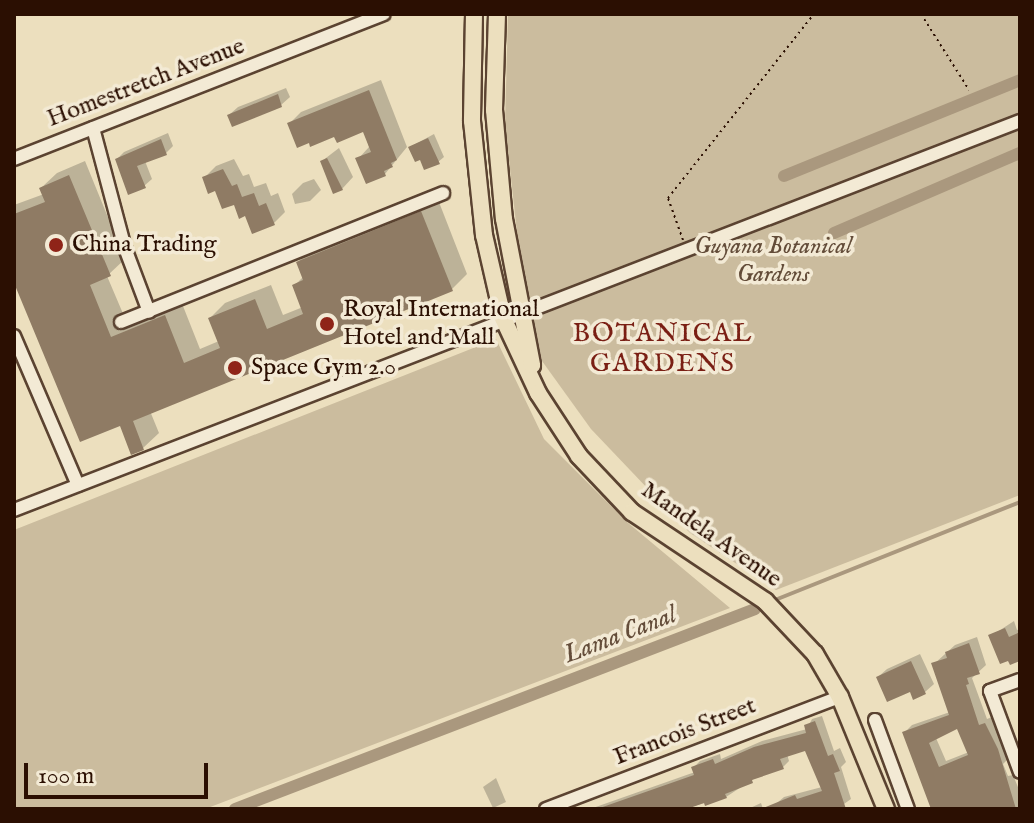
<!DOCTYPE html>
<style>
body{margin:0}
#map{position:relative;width:1034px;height:823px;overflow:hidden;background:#ecdfbe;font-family:"IM FELL English",serif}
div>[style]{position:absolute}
.green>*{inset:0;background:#cbbc9e}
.shadow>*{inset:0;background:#0003}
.stream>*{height:4px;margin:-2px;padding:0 2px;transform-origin:2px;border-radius:2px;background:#aa987e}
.canal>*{height:12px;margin:-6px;padding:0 6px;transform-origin:6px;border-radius:6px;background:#aa987e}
.building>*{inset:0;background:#8f7b64}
.path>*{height:2px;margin-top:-1px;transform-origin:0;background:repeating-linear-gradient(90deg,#2b0f02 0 2px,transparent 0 6px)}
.roads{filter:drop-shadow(2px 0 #5b4331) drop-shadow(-2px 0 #5b4331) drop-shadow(0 2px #5b4331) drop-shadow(0 -2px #5b4331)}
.minor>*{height:12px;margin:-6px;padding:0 6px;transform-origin:6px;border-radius:6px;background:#f3ead5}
.major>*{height:16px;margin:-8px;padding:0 8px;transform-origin:8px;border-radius:8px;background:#ecdfbe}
.dots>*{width:22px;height:22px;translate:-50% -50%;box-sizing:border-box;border:4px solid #f3ead5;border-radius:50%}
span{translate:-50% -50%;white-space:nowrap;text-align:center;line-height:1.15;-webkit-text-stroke:7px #f3ead5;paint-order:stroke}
.street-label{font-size:24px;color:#2b0f02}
.poi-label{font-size:24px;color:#2b0f02}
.left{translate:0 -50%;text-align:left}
.park-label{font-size:24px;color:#634c39;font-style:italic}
.neighbourhood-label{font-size:26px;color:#7a1f14;letter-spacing:2px}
.water-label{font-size:26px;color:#644d3a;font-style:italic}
.frame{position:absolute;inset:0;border:16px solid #2b0f02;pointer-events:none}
.scale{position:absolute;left:24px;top:763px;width:184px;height:36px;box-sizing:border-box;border:4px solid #2b0f02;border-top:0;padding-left:10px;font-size:24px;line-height:28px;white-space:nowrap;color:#2b0f02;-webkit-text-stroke:6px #f3ead5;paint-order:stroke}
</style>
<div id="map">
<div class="green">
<div style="clip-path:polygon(508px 14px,1020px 14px,1020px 495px,776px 590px,690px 533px,591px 429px,542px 361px,520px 259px,505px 124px)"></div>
<div style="clip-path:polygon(496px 339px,544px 439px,627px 522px,730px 608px,205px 809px,14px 809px,14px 530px)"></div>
</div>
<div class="shadow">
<div style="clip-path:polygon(381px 80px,407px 147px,385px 174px,358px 159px,369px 147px,364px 130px,335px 135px,290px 123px,301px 112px)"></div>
<div style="clip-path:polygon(286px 88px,290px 97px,281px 105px,229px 115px,238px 107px)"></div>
<div style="clip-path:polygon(168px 133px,173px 146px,166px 153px,145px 161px,152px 179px,144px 186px,117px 159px,124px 152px)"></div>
<div style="clip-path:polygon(434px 134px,444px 157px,438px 162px,410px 147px)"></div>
<div style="clip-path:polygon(339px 148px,353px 177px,342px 189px,322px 161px)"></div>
<div style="clip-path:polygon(234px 159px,243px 176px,249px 174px,254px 187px,266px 183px,271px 196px,278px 193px,285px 212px,274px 223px,246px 214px,204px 178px,216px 166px)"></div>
<div style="clip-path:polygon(85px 161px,125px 259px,107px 276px,127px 323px,181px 301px,200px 349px,219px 341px,210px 318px,225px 303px,271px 285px,283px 315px,303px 307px,294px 286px,304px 276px,298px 262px,313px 247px,437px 197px,467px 274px,452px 289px,150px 411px,159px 433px,143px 448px,14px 278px,14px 205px,44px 194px,41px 188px,57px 173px)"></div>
<div style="clip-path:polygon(314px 179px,321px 190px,310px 201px,295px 204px,292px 194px,303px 183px)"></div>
<div style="clip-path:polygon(1014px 621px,1017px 630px,1020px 629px,1020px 659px,1009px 658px,991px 636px)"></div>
<div style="clip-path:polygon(evenodd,977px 637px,986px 665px,972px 678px,987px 719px,992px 717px,1010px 757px,1003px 764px,1008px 776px,1013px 775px,1020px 792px,1020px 809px,933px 809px,905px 732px,912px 725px,950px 712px,934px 664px,955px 645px,977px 637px,958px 726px,969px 752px,946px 761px,936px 738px,958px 726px)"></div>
<div style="clip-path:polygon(920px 654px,934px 684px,925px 692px,914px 697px,910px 689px,878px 677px,887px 669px)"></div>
<div style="clip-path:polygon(822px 716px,834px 751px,840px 748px,846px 762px,841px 767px,851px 799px,837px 809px,770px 809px,784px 797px,822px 787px,806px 748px,787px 754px,789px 761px,783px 767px,758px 776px,726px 797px,683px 809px,590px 809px,695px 772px,693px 768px,700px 761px,720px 754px,721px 759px,762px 741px,807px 729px,812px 719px)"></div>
<div style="clip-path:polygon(496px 778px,506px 802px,493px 808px,483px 787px)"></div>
<div style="clip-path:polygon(761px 803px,763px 809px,748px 809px)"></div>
</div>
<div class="stream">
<div style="left:770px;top:602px;width:269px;rotate:-21.8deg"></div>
</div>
<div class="canal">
<div style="left:784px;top:176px;width:255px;rotate:-22.1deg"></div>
<div style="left:834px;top:233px;width:202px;rotate:-23.3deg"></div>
<div style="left:235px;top:809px;width:557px;rotate:-21.04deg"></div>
</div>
<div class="building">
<div style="clip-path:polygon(369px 90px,397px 160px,391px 163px,393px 167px,384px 171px,386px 176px,366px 184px,355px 158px,371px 152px,363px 132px,337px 143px,334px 137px,310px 147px,309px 143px,297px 148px,287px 123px)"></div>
<div style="clip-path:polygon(278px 94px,282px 107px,232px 127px,227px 115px)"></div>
<div style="clip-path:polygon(428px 138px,440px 164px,424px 170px,420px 160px,415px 162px,408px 147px)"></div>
<div style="clip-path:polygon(161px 139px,167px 155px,137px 166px,146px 188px,128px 195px,115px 159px)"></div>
<div style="clip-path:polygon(327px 158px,343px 190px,333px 194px,320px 161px)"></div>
<div style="clip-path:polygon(223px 169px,232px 186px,237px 184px,242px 197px,254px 193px,259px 206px,266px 203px,275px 225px,252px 234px,245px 216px,239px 219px,234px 205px,222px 209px,215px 191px,208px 194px,202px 177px)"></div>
<div style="clip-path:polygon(69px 175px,111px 276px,90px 285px,111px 337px,165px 315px,184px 363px,220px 348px,208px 318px,255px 299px,267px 329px,303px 314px,292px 285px,303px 280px,296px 262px,421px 211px,453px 291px,133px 421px,144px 450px,131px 455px,120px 426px,80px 442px,14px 283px,14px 214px,45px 202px,39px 188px)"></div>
<div style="clip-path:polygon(1005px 628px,1009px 637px,1020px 632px,1020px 661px,1010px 665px,1008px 661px,1000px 664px,988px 635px)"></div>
<div style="clip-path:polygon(evenodd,969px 643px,980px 674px,967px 678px,969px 684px,966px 685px,979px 725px,985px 723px,998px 749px,1016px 809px,931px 809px,902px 732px,949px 715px,931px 663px,947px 658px,945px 652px,969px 643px,957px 729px,968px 755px,939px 767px,929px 743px,957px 729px)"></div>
<div style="clip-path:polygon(911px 661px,926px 694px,913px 700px,910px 692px,887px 702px,876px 677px)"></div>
<div style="clip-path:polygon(815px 721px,828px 756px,833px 754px,840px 771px,834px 773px,846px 809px,761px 809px,795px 795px,797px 799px,822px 791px,805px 751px,780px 759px,784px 769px,752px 780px,753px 783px,725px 794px,727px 798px,705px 806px,704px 803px,687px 809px,597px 809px,694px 775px,691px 767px,713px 759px,715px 764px,754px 747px,806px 733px,804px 725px)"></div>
</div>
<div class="path">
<div style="left:921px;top:14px;width:90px;rotate:57.7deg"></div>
<div style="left:683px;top:240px;width:45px;rotate:-109.7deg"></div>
<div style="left:668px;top:198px;width:235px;rotate:-51.6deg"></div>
</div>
<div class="roads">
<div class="minor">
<div style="left:93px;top:128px;width:124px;rotate:75.1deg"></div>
<div style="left:125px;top:248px;width:68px;rotate:69.4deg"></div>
<div style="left:14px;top:159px;width:397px;rotate:-21.4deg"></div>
<div style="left:121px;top:322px;width:347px;rotate:-21.8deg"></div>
<div style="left:14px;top:336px;width:162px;rotate:66.8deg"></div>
<div style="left:14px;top:510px;width:1079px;rotate:-21.14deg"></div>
<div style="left:1020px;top:680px;width:32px;rotate:160deg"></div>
<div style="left:990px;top:691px;width:86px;rotate:69.7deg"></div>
<div style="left:875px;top:720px;width:95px;rotate:69.7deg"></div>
<div style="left:546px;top:809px;width:315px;rotate:-20.9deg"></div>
</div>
<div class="major">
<div style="left:474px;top:14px;width:107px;rotate:91.1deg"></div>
<div style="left:472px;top:121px;width:115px;rotate:84deg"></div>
<div style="left:484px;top:235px;width:85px;rotate:77.1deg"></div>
<div style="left:503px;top:318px;width:83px;rotate:65deg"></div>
<div style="left:538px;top:393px;width:75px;rotate:56.9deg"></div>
<div style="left:579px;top:456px;width:77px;rotate:46.6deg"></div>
<div style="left:632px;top:512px;width:160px;rotate:33.8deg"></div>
<div style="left:765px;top:601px;width:73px;rotate:46.7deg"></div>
<div style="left:815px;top:654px;width:50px;rotate:59.8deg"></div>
<div style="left:840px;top:697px;width:121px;rotate:67.7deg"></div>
<div style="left:497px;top:14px;width:96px;rotate:91.8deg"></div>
<div style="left:494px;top:110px;width:109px;rotate:84.8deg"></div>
<div style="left:504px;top:219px;width:149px;rotate:79.1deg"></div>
</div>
</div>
<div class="dots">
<div style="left:56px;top:245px;background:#8f2418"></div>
<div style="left:327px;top:324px;background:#8f2418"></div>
<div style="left:235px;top:368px;background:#8f2418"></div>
</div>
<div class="street-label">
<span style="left:146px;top:83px;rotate:-21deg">Homestretch Avenue</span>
<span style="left:711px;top:535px;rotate:35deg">Mandela Avenue</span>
<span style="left:685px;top:732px;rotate:-21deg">Francois Street</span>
</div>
<div class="poi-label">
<span class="left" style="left:72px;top:245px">China Trading</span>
<span class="left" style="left:343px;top:324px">Royal International<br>Hotel and Mall</span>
<span class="left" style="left:251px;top:368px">Space Gym 2.0</span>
</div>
<div class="park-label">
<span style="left:773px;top:261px">Guyana Botanical<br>Gardens</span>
</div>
<div class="neighbourhood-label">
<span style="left:663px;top:349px">BOTANICAL<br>GARDENS</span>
</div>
<div class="water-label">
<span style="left:620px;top:635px;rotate:-21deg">Lama Canal</span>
</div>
<div class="frame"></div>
<div class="scale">100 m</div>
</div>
